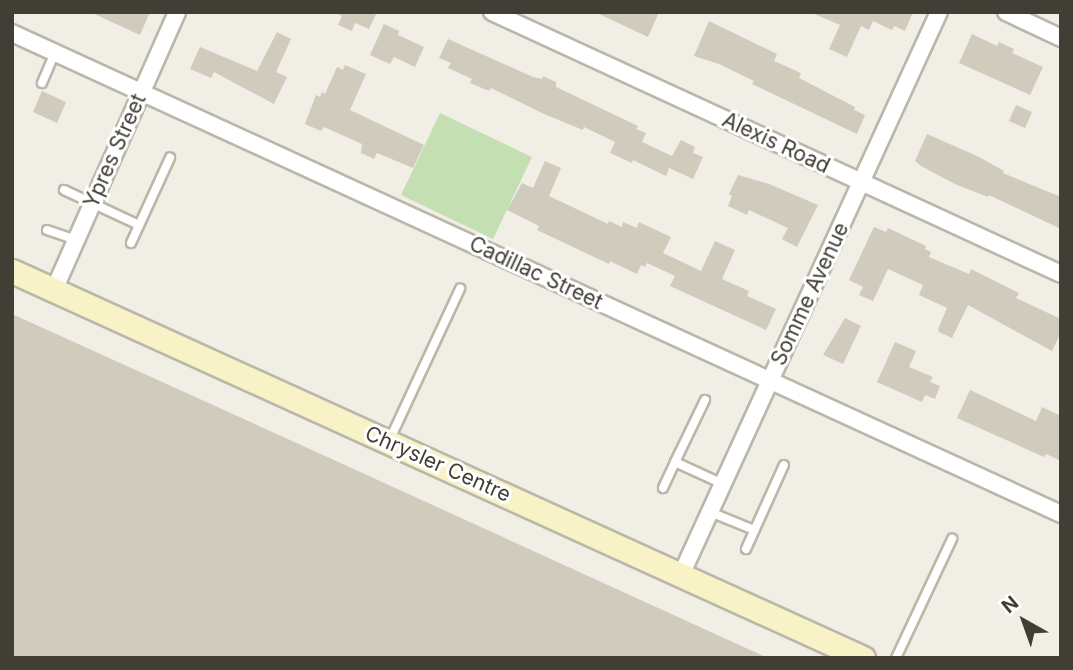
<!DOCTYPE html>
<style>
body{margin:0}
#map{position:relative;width:1073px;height:670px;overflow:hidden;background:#f0eee5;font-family:Inter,sans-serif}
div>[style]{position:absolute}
.green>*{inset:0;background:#c4e0b2}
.building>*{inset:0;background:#d0cbbc}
.roads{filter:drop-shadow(2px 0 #bab7a9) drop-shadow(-2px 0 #bab7a9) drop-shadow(0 2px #bab7a9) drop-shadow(0 -2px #bab7a9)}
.lane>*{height:8px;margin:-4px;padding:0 4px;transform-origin:4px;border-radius:4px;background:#fff}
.street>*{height:16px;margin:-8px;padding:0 8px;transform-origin:8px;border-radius:8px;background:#fff}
.secondary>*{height:23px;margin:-11.5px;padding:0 11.5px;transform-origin:11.5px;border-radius:11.5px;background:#f7f3c7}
span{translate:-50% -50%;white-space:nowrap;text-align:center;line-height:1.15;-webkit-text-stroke:6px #fff;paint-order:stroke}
.street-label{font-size:21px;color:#413e35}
.frame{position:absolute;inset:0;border:14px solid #413e35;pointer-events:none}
.north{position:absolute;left:989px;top:586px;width:70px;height:70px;-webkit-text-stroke:5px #fff;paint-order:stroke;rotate:320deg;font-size:19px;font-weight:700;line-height:28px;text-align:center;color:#413e35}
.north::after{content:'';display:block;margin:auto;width:24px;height:32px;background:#413e35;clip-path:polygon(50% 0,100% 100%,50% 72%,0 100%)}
</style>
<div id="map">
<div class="green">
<div style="clip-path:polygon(440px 113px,532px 157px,493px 239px,401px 195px)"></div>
</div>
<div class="building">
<div style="clip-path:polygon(90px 12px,150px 12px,140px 35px)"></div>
<div style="clip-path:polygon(333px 12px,377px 12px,369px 29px,355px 23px,352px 31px,338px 25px,342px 16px)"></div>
<div style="clip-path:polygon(595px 12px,659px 12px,648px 37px)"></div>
<div style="clip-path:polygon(810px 12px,913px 12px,905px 31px,894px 26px,892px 30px,873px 21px,869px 30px,861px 26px,847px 57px,829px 49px,840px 25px)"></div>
<div style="clip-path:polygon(709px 21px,777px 54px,774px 61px,801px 73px,799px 78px,855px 107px,854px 110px,865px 115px,857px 134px,752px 84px,754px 81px,719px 64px,694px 56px)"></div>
<div style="clip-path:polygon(384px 24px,399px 31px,398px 35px,424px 47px,415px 67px,394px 57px,390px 64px,370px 55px)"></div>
<div style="clip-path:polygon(277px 32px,291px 39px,276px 72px,287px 77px,274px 104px,214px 72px,211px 78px,190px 69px,200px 47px,257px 71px)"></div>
<div style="clip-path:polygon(972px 34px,997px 46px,999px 42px,1014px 49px,1012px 53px,1043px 67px,1030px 95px,959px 63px)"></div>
<div style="clip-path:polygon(448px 39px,533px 77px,542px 79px,543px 76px,556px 82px,556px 87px,638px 126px,636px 129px,646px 133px,642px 142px,672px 156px,681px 140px,695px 147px,693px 153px,703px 157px,693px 179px,669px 168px,666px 176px,633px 160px,632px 163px,610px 153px,615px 142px,584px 127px,583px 130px,544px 114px,491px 88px,489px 91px,470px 83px,472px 79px,448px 68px,451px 63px,439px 58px)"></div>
<div style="clip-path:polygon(345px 65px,366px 74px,350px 110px,424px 145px,413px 168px,377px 153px,374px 159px,361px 153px,362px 144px,324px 127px,321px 131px,305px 124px,316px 95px,320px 97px,322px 92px,325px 94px,337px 67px,343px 70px)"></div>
<div style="clip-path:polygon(42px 91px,66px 102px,57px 123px,33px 112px)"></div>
<div style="clip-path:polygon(1016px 105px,1032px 112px,1025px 128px,1009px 121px)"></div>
<div style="clip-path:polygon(927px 134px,977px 156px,1004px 171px,1003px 173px,1061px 197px,1061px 229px,989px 195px,988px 197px,955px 184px,921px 166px,915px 161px)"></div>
<div style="clip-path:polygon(545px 161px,561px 168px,549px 196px,608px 224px,609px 221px,622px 227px,623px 222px,637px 228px,639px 222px,671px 237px,663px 253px,701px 271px,715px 241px,735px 250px,722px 279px,749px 291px,747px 296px,776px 309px,766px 330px,670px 286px,675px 276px,647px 263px,645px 267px,641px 265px,637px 274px,610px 261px,609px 264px,537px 230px,539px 226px,507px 210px,522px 183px,533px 188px)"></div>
<div style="clip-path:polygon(738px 175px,769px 184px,818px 205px,797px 247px,782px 239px,788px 228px,749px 210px,747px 215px,728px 206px,732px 196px,729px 194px)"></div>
<div style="clip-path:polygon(874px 227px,886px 232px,888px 228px,926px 246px,925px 249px,931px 252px,929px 257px,969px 274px,971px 269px,1019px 293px,1016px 298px,1061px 319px,1061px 332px,1052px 351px,968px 305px,952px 338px,939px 332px,938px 329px,947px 308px,919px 295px,923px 285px,888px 269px,873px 301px,859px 295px,863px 287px,849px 280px)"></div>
<div style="clip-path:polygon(12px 314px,323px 455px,768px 658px,12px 658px)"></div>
<div style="clip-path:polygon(845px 318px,861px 326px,843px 364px,823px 355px)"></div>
<div style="clip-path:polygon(895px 342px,916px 351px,909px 367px,933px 377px,930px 382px,940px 386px,935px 399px,925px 395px,922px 402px,877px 382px)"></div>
<div style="clip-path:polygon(970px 390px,1036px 421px,1042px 407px,1061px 416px,1061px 461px,1046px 454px,1044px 457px,957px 418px)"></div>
</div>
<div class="roads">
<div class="lane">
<div style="left:42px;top:83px;width:34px;rotate:-67deg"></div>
<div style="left:64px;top:190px;width:83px;rotate:25deg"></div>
<div style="left:47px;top:230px;width:31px;rotate:19deg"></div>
<div style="left:131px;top:243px;width:94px;rotate:-65.4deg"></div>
<div style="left:390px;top:439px;width:166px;rotate:-65deg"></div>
<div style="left:675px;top:462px;width:69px;rotate:-64.2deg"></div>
<div style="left:663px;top:488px;width:29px;rotate:-65deg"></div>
<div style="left:675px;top:462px;width:53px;rotate:24.6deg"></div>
<div style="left:710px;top:512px;width:48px;rotate:22.2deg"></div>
<div style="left:746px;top:549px;width:92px;rotate:-65.7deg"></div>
<div style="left:896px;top:658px;width:132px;rotate:-64.8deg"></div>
</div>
<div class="street">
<div style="left:492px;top:12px;width:626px;rotate:24.72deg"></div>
<div style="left:1006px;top:12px;width:61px;rotate:25.3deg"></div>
<div style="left:12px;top:33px;width:1154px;rotate:24.63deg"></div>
<div style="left:54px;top:290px;width:304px;rotate:-66.1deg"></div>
<div style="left:681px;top:575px;width:619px;rotate:-65.38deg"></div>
</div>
<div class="secondary">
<div style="left:12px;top:271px;width:935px;rotate:24.45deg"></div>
</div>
</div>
<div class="street-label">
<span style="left:776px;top:143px;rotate:25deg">Alexis Road</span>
<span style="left:115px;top:151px;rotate:-66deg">Ypres Street</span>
<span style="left:536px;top:273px;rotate:25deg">Cadillac Street</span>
<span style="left:810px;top:294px;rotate:-65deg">Somme Avenue</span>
<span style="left:438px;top:464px;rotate:24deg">Chrysler Centre</span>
</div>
<div class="frame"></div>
<div class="north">N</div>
</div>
